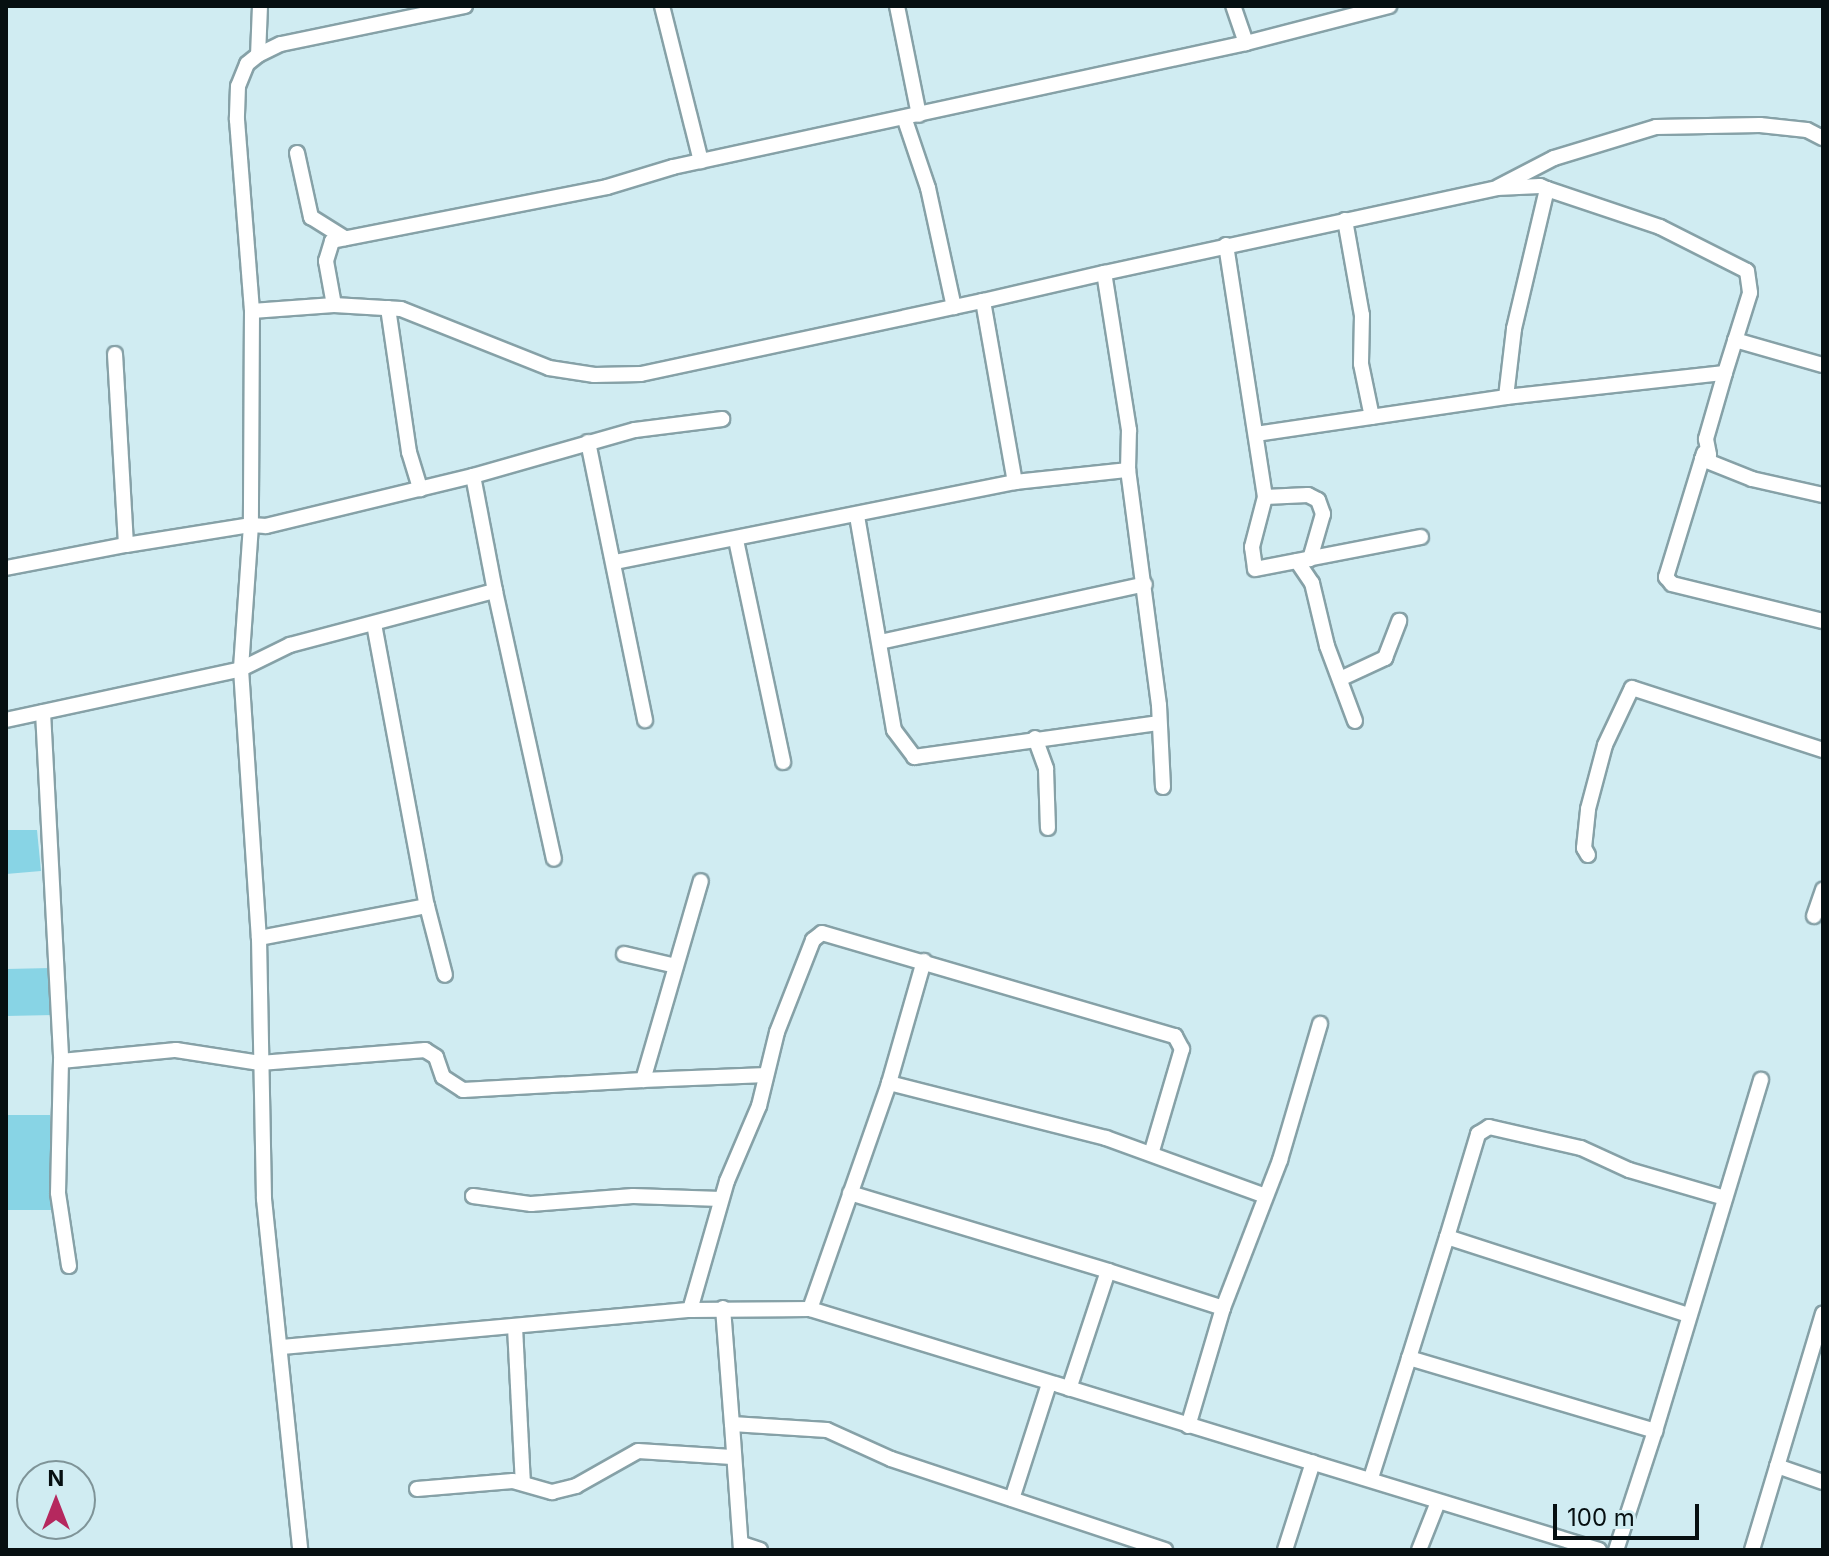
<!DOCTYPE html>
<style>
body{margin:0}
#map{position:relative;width:1829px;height:1556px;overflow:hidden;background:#d0ecf2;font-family:Inter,sans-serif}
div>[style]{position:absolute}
.green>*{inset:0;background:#88d4e5}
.roads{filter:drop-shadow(2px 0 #86a1a7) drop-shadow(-2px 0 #86a1a7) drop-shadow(0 2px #86a1a7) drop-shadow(0 -2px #86a1a7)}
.minor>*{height:14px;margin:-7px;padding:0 7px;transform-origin:7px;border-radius:7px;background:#fff}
span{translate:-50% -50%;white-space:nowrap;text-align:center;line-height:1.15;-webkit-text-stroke:6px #d0ecf2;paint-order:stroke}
.frame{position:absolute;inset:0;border:8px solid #060f11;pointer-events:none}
.north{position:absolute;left:16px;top:1460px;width:80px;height:80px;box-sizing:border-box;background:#d0ecf2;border:2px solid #7f9498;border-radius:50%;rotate:0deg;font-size:22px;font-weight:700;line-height:32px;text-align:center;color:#060f11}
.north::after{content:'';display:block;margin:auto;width:28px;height:36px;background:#b5285e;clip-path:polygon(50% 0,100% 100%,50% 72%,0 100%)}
.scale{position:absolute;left:1553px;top:1504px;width:146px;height:36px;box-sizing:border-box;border:4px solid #060f11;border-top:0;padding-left:10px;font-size:24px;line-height:28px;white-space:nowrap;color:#060f11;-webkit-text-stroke:6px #d0ecf2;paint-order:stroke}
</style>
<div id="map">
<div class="green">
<div style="clip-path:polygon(6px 830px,37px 830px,41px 871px,6px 874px)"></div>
<div style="clip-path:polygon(51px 968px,54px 1015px,6px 1016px,6px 969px)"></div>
<div style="clip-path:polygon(6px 1115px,50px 1115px,57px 1210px,6px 1210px)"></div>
</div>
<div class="roads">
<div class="minor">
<div style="left:260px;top:6px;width:49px;rotate:92.3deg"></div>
<div style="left:258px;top:55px;width:25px;rotate:-26deg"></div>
<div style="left:281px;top:44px;width:188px;rotate:-11.7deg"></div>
<div style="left:662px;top:6px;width:160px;rotate:75.9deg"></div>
<div style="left:897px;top:6px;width:111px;rotate:78.6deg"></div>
<div style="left:1246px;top:43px;width:148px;rotate:-14.5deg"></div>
<div style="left:258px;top:55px;width:14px;rotate:141deg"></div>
<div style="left:247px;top:64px;width:24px;rotate:112deg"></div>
<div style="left:238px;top:86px;width:34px;rotate:92deg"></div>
<div style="left:237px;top:120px;width:192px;rotate:85.5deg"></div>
<div style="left:252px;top:311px;width:82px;rotate:-4.2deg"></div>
<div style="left:334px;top:305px;width:45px;rotate:-100.3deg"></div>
<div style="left:326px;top:261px;width:21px;rotate:-73deg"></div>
<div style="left:332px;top:241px;width:280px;rotate:-11.1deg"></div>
<div style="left:607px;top:187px;width:69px;rotate:-16.9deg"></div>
<div style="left:673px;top:167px;width:586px;rotate:-12.21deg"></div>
<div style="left:1246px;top:43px;width:39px;rotate:-109deg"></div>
<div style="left:905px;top:120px;width:72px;rotate:71.3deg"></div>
<div style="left:928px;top:188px;width:122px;rotate:77.7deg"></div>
<div style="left:954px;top:307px;width:30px;rotate:-12deg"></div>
<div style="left:297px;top:153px;width:66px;rotate:77.7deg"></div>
<div style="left:311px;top:217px;width:40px;rotate:32deg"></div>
<div style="left:1498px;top:187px;width:63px;rotate:-27.4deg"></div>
<div style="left:1554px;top:158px;width:107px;rotate:-16.9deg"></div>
<div style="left:1656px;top:127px;width:104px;rotate:-1.1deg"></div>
<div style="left:1760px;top:125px;width:47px;rotate:6.1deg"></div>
<div style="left:1807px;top:130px;width:18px;rotate:27deg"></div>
<div style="left:1547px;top:189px;width:119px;rotate:18.6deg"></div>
<div style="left:1660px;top:227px;width:97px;rotate:26.8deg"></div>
<div style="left:1747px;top:271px;width:22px;rotate:82deg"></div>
<div style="left:1750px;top:293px;width:84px;rotate:107.4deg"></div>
<div style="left:1345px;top:220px;width:97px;rotate:79.9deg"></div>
<div style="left:1362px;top:315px;width:49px;rotate:91.2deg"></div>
<div style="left:1361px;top:364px;width:54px;rotate:78.3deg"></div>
<div style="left:1226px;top:245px;width:255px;rotate:81.2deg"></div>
<div style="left:1265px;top:497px;width:52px;rotate:104.6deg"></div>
<div style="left:1252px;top:547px;width:22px;rotate:82deg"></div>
<div style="left:1255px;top:569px;width:169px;rotate:-10.9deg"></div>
<div style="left:1104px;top:273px;width:124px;rotate:167deg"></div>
<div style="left:983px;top:301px;width:184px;rotate:80deg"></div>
<div style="left:1015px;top:482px;width:114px;rotate:-6.1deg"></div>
<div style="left:334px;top:305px;width:67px;rotate:3.4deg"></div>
<div style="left:401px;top:309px;width:159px;rotate:21.7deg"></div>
<div style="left:549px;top:368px;width:46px;rotate:8.8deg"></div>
<div style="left:594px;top:375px;width:47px;rotate:-1.2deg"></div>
<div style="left:641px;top:374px;width:320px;rotate:-12.1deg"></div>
<div style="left:388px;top:308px;width:146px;rotate:81.7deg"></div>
<div style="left:409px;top:452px;width:39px;rotate:73deg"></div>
<div style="left:252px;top:311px;width:214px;rotate:90.3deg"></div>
<div style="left:251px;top:525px;width:15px;rotate:4deg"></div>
<div style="left:266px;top:526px;width:213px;rotate:-13.6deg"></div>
<div style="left:473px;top:476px;width:168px;rotate:-15.9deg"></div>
<div style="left:635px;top:430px;width:88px;rotate:-7.2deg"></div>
<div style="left:1735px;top:340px;width:91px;rotate:15.9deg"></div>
<div style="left:115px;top:354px;width:191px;rotate:86.7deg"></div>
<div style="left:126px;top:545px;width:127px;rotate:-9.1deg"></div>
<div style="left:251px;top:525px;width:144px;rotate:94deg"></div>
<div style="left:241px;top:669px;width:55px;rotate:-26.1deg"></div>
<div style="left:290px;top:645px;width:212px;rotate:-14.8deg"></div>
<div style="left:495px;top:591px;width:117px;rotate:-100.8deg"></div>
<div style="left:1256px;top:434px;width:253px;rotate:-8.4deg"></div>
<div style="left:588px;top:442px;width:284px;rotate:78.4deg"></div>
<div style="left:1704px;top:453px;width:130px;rotate:107deg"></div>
<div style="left:1666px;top:577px;width:9px;rotate:49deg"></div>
<div style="left:1672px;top:584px;width:155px;rotate:13.8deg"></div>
<div style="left:1265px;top:497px;width:43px;rotate:-2.7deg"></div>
<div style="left:1308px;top:495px;width:11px;rotate:27deg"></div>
<div style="left:1318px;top:500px;width:15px;rotate:70deg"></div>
<div style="left:1323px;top:514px;width:47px;rotate:106.1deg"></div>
<div style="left:857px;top:516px;width:217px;rotate:80.2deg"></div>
<div style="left:894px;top:730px;width:34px;rotate:53deg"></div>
<div style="left:914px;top:757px;width:246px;rotate:-7.9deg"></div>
<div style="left:736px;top:540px;width:227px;rotate:78deg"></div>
<div style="left:1297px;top:561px;width:27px;rotate:56deg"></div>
<div style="left:1312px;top:583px;width:65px;rotate:76.6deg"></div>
<div style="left:1327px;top:646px;width:80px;rotate:69.5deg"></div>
<div style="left:615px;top:562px;width:408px;rotate:-11.3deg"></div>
<div style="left:6px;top:568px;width:122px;rotate:-10.9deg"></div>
<div style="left:495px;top:591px;width:274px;rotate:77.6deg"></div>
<div style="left:374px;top:624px;width:287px;rotate:79.4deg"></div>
<div style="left:427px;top:906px;width:71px;rotate:75.4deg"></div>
<div style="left:880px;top:642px;width:271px;rotate:-12.3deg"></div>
<div style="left:1340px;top:679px;width:50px;rotate:-25deg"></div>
<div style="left:1385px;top:658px;width:40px;rotate:-69deg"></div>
<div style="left:43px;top:712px;width:349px;rotate:87deg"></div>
<div style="left:6px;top:720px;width:240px;rotate:-12.2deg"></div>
<div style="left:241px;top:669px;width:270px;rotate:86.2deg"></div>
<div style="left:259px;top:938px;width:261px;rotate:88.9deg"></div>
<div style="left:264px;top:1199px;width:353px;rotate:84.1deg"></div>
<div style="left:1035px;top:738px;width:33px;rotate:70deg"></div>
<div style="left:1046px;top:769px;width:59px;rotate:88.1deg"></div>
<div style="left:1163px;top:787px;width:82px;rotate:-92.8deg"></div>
<div style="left:1159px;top:705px;width:237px;rotate:-97.5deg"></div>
<div style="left:1128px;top:470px;width:40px;rotate:-88.6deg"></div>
<div style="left:1129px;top:430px;width:159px;rotate:-99deg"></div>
<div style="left:1104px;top:273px;width:402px;rotate:-12.2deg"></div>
<div style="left:1497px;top:188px;width:43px;rotate:-2.7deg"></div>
<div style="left:1540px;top:186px;width:8px;rotate:23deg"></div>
<div style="left:1547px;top:189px;width:144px;rotate:103.3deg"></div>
<div style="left:1514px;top:329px;width:68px;rotate:96.7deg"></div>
<div style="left:1506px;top:397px;width:220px;rotate:-6.3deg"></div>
<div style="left:1725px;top:373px;width:69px;rotate:106.1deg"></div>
<div style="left:1706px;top:439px;width:16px;rotate:79deg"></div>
<div style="left:1709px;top:455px;width:8px;rotate:150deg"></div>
<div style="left:1702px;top:459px;width:54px;rotate:21.8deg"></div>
<div style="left:1752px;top:479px;width:73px;rotate:12.7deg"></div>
<div style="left:1588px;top:855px;width:8px;rotate:-120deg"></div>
<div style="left:1584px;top:848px;width:39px;rotate:-84deg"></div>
<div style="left:1588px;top:809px;width:66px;rotate:-75.1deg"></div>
<div style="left:1605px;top:745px;width:63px;rotate:-64.7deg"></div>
<div style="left:1632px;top:688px;width:201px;rotate:18deg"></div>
<div style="left:1814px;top:916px;width:28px;rotate:-71deg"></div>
<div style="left:259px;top:938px;width:171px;rotate:-10.8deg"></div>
<div style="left:624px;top:954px;width:53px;rotate:13deg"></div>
<div style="left:643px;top:1080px;width:123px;rotate:-2.3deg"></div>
<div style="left:889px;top:1083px;width:224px;rotate:14.2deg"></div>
<div style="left:1106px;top:1138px;width:169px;rotate:20deg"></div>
<div style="left:850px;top:1193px;width:270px;rotate:16.8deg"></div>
<div style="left:1108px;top:1271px;width:124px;rotate:108.3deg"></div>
<div style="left:473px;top:1196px;width:59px;rotate:7.9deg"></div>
<div style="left:531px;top:1204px;width:102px;rotate:-4.5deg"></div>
<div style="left:633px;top:1196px;width:88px;rotate:2deg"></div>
<div style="left:1447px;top:1237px;width:108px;rotate:-73.2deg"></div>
<div style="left:1478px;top:1134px;width:13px;rotate:-32deg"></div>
<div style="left:1489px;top:1127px;width:94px;rotate:12.9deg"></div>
<div style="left:1581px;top:1148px;width:53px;rotate:24.6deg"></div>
<div style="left:1629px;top:1170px;width:100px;rotate:16.3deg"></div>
<div style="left:69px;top:1266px;width:74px;rotate:-98.6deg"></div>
<div style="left:58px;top:1193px;width:132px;rotate:-88.7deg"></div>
<div style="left:61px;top:1061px;width:116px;rotate:-5.5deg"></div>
<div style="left:176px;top:1050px;width:85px;rotate:8.8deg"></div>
<div style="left:260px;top:1063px;width:166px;rotate:-4.5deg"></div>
<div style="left:425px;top:1050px;width:13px;rotate:32deg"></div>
<div style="left:436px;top:1057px;width:21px;rotate:71deg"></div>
<div style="left:443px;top:1077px;width:24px;rotate:33deg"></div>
<div style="left:463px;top:1090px;width:180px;rotate:-3.2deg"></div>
<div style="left:643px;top:1080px;width:207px;rotate:-73.8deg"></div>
<div style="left:1108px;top:1271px;width:121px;rotate:17.8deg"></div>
<div style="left:1223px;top:1308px;width:123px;rotate:106.5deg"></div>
<div style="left:723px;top:1308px;width:116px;rotate:85.6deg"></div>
<div style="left:1223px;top:1308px;width:159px;rotate:-68.9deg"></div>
<div style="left:1280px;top:1160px;width:142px;rotate:-73.6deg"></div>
<div style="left:810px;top:1309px;width:239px;rotate:-70.7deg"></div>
<div style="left:889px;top:1083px;width:127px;rotate:-74deg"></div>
<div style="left:690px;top:1310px;width:134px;rotate:-74deg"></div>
<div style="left:727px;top:1181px;width:82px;rotate:-66.9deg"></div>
<div style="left:759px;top:1106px;width:76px;rotate:-76.3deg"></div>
<div style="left:777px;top:1032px;width:99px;rotate:-68.6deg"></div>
<div style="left:813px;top:940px;width:11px;rotate:-38deg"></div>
<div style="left:822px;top:933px;width:368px;rotate:16.3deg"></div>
<div style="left:1175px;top:1036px;width:15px;rotate:62deg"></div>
<div style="left:1182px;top:1049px;width:109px;rotate:106.4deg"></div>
<div style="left:515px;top:1327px;width:156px;rotate:87.1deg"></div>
<div style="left:282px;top:1347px;width:410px;rotate:-5.2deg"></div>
<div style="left:690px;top:1310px;width:120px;rotate:-0.5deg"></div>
<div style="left:810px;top:1309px;width:825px;rotate:16.99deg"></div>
<div style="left:1409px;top:1358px;width:127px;rotate:-72.6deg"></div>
<div style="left:1447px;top:1237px;width:254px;rotate:17.9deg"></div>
<div style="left:1655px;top:1431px;width:367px;rotate:-73.2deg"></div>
<div style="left:1777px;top:1466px;width:49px;rotate:19.2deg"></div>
<div style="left:1371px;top:1478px;width:126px;rotate:-72.4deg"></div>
<div style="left:1409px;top:1358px;width:257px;rotate:16.5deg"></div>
<div style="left:1655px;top:1431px;width:125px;rotate:108.1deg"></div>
<div style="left:417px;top:1489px;width:96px;rotate:-4.8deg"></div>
<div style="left:513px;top:1481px;width:41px;rotate:15.8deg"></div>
<div style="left:552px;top:1492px;width:25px;rotate:-14deg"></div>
<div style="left:576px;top:1486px;width:71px;rotate:-29.4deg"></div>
<div style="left:638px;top:1451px;width:94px;rotate:3.7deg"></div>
<div style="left:1012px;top:1499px;width:121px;rotate:-72.2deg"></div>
<div style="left:742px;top:1544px;width:19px;rotate:18deg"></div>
<div style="left:741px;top:1550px;width:126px;rotate:-94.1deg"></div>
<div style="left:732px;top:1424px;width:95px;rotate:3.6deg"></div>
<div style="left:827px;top:1430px;width:70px;rotate:24.4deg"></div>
<div style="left:891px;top:1459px;width:289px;rotate:18.4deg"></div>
<div style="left:1285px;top:1550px;width:92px;rotate:-72.3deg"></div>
<div style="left:1419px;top:1550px;width:52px;rotate:-68.4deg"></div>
<div style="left:1752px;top:1550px;width:247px;rotate:-73.3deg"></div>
</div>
</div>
<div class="frame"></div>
<div class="north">N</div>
<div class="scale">100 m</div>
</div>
